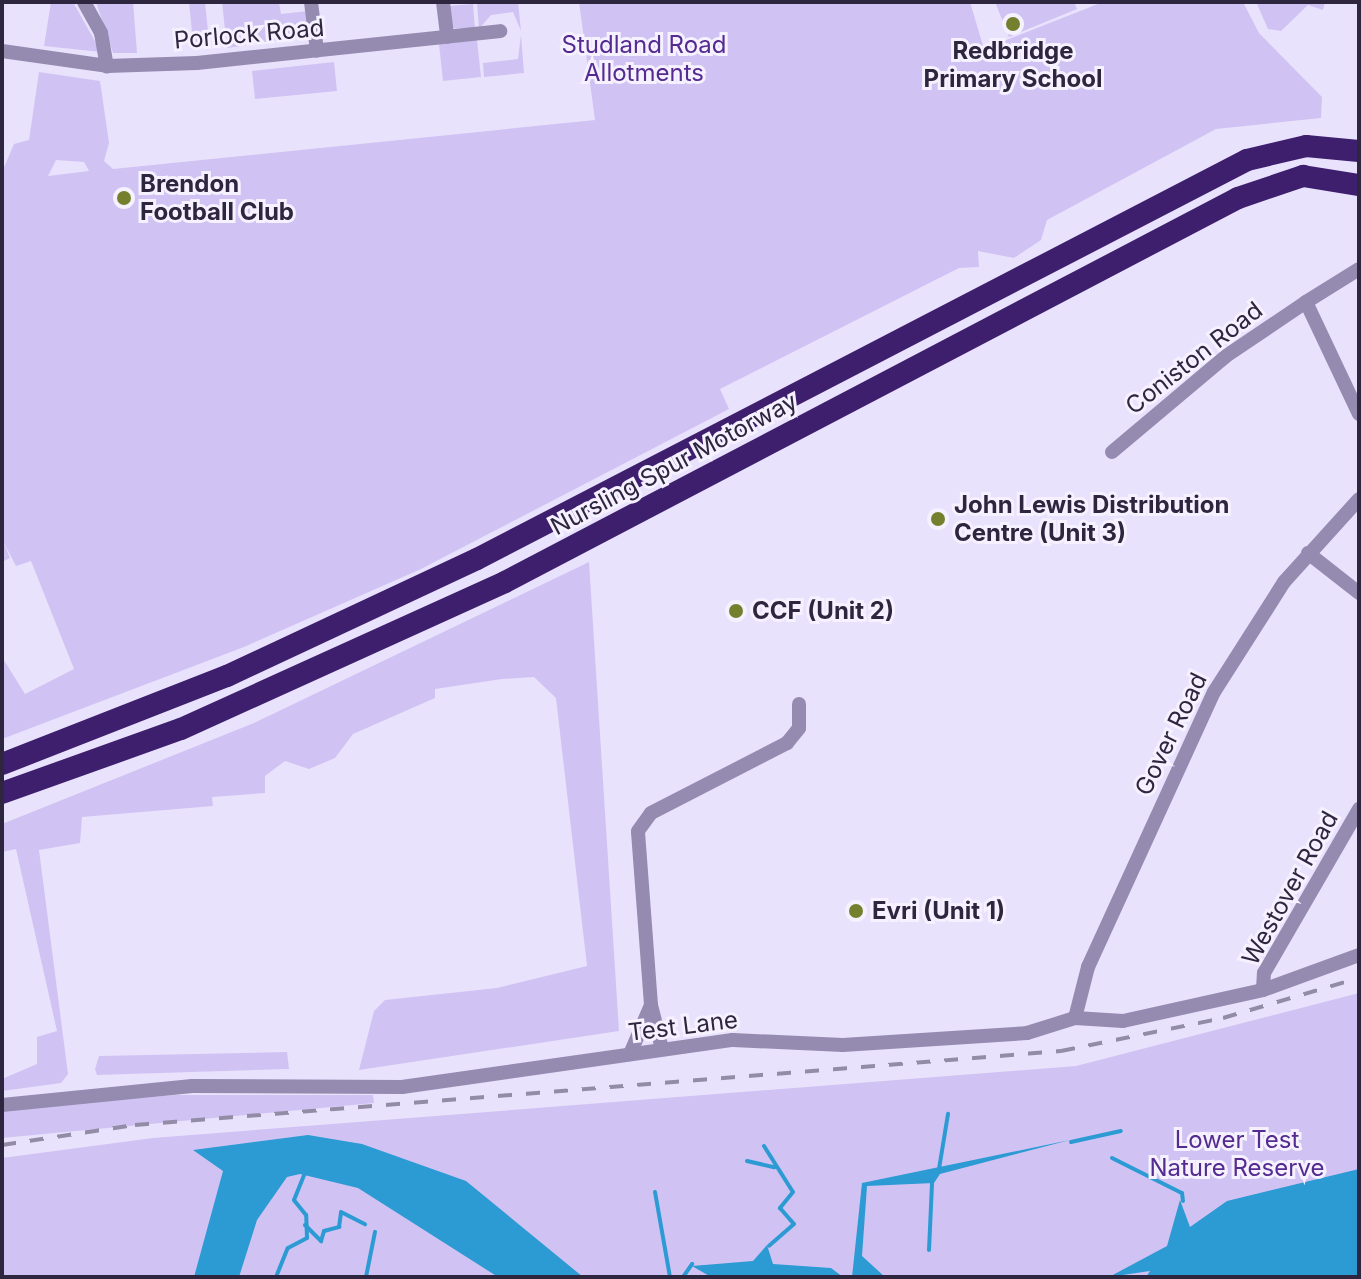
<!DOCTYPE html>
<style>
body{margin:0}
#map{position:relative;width:1361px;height:1279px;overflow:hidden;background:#e9e2fd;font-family:Inter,sans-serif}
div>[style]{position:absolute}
.green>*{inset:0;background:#d0c3f3}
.water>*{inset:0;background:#2c9ad3}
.stream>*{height:4px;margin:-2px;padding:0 2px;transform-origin:2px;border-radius:2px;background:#2c9ad3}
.minor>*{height:14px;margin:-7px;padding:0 7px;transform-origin:7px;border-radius:7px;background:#958bb1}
.highway>*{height:22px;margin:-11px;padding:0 11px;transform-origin:11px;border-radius:11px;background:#3e1f6d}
.rail>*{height:4px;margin-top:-2px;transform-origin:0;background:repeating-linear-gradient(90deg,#938ca6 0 14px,transparent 0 28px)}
.dots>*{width:22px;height:22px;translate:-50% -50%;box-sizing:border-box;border:4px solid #f5f1ff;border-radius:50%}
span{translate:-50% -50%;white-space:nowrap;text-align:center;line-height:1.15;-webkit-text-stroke:6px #f5f1ff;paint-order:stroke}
.street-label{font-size:24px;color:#2e263f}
.park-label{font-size:24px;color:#542b90}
.poi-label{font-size:24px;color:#2e263f;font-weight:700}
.left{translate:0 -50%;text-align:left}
.frame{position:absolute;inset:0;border:4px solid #2e263f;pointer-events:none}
</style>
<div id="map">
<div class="green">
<div style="clip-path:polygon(51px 2px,73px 2px,101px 52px,44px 46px)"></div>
<div style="clip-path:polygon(96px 2px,133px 2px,137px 53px,113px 53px)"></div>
<div style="clip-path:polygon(189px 2px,205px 2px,209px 41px,193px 42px)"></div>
<div style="clip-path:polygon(222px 2px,279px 2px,281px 14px,308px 11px,311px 35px,227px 48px)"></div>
<div style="clip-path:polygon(518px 2px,521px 31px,513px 12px,491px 15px,479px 29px,477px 3px)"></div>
<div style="clip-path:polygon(evenodd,579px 2px,970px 2px,984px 49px,1103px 2px,1243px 2px,1259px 33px,1322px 97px,1321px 118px,1216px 129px,1047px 220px,1041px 240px,1014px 258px,978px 251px,979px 267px,959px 268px,720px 389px,729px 409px,421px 569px,244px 647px,2px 739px,2px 657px,25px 694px,74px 669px,31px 561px,16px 566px,4px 543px,10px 558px,2px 562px,2px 172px,14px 144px,29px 140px,39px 72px,100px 81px,109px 143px,104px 161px,113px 169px,595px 120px,579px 2px,56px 160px,84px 162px,89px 171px,48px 176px,56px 160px)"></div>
<div style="clip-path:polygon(995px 2px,1074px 2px,1077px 9px,1009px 37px)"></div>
<div style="clip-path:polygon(1256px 2px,1325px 2px,1323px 10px,1308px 5px,1281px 31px,1268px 29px)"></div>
<div style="clip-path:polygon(473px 4px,475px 29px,452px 28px,449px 6px)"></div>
<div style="clip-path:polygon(521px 35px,524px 73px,484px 77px,483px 63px,518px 59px)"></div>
<div style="clip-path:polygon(477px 40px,481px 77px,443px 81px,439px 44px)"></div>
<div style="clip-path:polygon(334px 62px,337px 91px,255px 99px,252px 71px)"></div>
<div style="clip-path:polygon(589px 562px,619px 1031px,359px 1070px,374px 1011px,385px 1000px,497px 988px,587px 966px,556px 698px,534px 677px,502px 679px,435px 689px,435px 698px,353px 734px,335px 758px,309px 769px,285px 761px,265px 776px,265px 793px,212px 797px,213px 806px,82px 817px,80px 843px,39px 850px,68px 1074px,61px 1083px,2px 1091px,2px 1079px,37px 1064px,37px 1037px,57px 1031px,16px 849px,2px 852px,2px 824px,254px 723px)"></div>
<div style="clip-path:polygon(1359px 993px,1359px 1277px,2px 1277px,2px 1158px,153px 1138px,1076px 1066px)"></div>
<div style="clip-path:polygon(287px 1052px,289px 1069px,97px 1075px,95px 1069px,99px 1056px)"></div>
<div style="clip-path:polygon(174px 1095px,373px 1095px,374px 1103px,2px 1138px,2px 1110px)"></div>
</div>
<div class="water">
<div style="clip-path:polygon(308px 1135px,362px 1144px,466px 1181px,583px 1277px,498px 1277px,358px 1188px,300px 1174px,287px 1177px,257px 1220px,239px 1277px,194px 1277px,223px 1171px,193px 1150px)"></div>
<div style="clip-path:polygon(1070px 1140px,940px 1174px,934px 1183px,867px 1186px,862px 1256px,885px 1277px,852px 1277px,862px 1183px)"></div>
<div style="clip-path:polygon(1359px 1169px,1359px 1277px,1146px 1277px,1150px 1271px,1109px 1277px,1167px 1246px,1180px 1200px,1190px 1227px,1227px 1201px)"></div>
<div style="clip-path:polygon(767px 1245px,773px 1264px,831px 1268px,843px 1277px,711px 1277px,692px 1266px,753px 1261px)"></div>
</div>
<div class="stream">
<div style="left:1071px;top:1142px;width:51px;rotate:-12.4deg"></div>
<div style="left:764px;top:1146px;width:54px;rotate:57.8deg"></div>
<div style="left:793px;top:1192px;width:21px;rotate:129deg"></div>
<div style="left:780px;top:1208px;width:21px;rotate:49deg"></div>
<div style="left:794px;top:1224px;width:33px;rotate:139deg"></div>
<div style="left:1112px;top:1158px;width:78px;rotate:26.6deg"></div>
<div style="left:1182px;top:1193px;width:8px;rotate:83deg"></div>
<div style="left:747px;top:1161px;width:28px;rotate:13deg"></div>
<div style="left:939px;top:1169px;width:56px;rotate:-80.7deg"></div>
<div style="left:655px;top:1192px;width:86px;rotate:80deg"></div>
<div style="left:305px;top:1225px;width:23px;rotate:45deg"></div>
<div style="left:321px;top:1241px;width:10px;rotate:-73deg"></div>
<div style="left:324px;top:1231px;width:16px;rotate:-15deg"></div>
<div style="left:339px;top:1227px;width:15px;rotate:-82deg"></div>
<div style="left:341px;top:1212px;width:27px;rotate:27deg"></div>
<div style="left:929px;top:1250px;width:67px;rotate:-87.4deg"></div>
<div style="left:276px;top:1277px;width:31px;rotate:-68deg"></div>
<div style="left:288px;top:1248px;width:21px;rotate:-28deg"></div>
<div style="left:307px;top:1238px;width:23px;rotate:-92deg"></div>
<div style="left:306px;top:1215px;width:19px;rotate:-129deg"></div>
<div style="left:294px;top:1200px;width:27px;rotate:-68deg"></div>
<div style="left:366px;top:1277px;width:46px;rotate:-78.7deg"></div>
<div style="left:683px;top:1277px;width:16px;rotate:-55deg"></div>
</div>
<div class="minor">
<div style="left:84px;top:2px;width:35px;rotate:61deg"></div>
<div style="left:101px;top:33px;width:34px;rotate:80deg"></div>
<div style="left:311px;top:2px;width:49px;rotate:83deg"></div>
<div style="left:443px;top:2px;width:35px;rotate:83deg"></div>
<div style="left:2px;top:51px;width:106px;rotate:8.1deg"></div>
<div style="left:107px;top:66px;width:90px;rotate:-1.9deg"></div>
<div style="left:197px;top:63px;width:305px;rotate:-6deg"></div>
<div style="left:1306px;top:302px;width:62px;rotate:-31.9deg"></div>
<div style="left:1112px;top:452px;width:149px;rotate:-40.1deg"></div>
<div style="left:1226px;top:356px;width:97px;rotate:-34deg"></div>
<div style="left:1306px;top:302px;width:124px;rotate:64.7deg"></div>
<div style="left:1308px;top:553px;width:65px;rotate:38.1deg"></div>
<div style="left:1263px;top:990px;width:17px;rotate:-87deg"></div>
<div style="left:1264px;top:973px;width:190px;rotate:-59.9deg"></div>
<div style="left:1075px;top:1018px;width:53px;rotate:-75.7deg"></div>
<div style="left:1088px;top:967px;width:302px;rotate:-65.4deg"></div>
<div style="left:1214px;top:692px;width:130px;rotate:-57.5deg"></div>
<div style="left:1284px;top:582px;width:112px;rotate:-47.9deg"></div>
<div style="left:662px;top:1049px;width:45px;rotate:-104deg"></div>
<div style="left:651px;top:1005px;width:174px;rotate:-94.3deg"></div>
<div style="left:638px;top:831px;width:22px;rotate:-54deg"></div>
<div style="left:651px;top:813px;width:153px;rotate:-27.2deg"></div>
<div style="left:787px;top:743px;width:19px;rotate:-51deg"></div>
<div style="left:799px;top:728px;width:24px;rotate:-90deg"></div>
<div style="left:630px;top:1054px;width:53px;rotate:-66.8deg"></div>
<div style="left:2px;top:1105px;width:191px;rotate:-5.7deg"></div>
<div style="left:192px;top:1086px;width:210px;rotate:0.3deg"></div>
<div style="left:402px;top:1087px;width:334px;rotate:-8.1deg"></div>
<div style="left:733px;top:1040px;width:110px;rotate:2.6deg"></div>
<div style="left:843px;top:1045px;width:184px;rotate:-3.7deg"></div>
<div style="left:1027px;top:1033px;width:50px;rotate:-17.4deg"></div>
<div style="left:1075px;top:1018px;width:48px;rotate:3.6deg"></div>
<div style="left:1123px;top:1021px;width:143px;rotate:-12.5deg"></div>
<div style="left:1263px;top:990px;width:102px;rotate:-20deg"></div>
</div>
<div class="highway">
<div style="left:2px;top:764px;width:242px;rotate:-21.4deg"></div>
<div style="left:227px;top:676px;width:276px;rotate:-25.1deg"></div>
<div style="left:477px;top:559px;width:867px;rotate:-27.39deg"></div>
<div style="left:1247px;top:160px;width:61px;rotate:-13.3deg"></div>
<div style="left:1306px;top:146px;width:53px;rotate:5.4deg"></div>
<div style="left:2px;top:793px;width:190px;rotate:-19.7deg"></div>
<div style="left:181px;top:729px;width:356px;rotate:-24.4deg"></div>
<div style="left:505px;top:582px;width:827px;rotate:-27.65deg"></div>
<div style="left:1238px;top:198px;width:69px;rotate:-18.7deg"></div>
<div style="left:1303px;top:176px;width:57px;rotate:9.1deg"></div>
</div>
<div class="rail">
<div style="left:2px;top:1145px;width:134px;rotate:-8.6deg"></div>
<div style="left:135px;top:1125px;width:929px;rotate:-4.57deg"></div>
<div style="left:1061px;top:1051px;width:165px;rotate:-11.5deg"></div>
<div style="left:1223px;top:1018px;width:142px;rotate:-16.4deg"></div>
</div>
<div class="dots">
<div style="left:1013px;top:24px;background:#74802e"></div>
<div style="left:124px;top:198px;background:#74802e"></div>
<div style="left:938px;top:519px;background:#74802e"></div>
<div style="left:736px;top:611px;background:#74802e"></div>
<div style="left:856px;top:911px;background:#74802e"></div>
</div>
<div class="street-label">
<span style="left:249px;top:34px;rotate:-5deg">Porlock Road</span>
<span style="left:1194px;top:358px;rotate:-38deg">Coniston Road</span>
<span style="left:674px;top:464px;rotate:-28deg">Nursling Spur Motorway</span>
<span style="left:1171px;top:734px;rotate:-64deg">Gover Road</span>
<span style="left:1290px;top:888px;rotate:-61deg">Westover Road</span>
<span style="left:683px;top:1026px;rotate:-7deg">Test Lane</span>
</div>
<div class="park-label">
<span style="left:644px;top:59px">Studland Road<br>Allotments</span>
<span style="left:1237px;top:1154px">Lower Test<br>Nature Reserve</span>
</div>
<div class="poi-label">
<span style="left:1013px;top:65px">Redbridge<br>Primary School</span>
<span class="left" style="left:140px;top:198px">Brendon<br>Football Club</span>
<span class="left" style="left:954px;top:519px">John Lewis Distribution<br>Centre (Unit 3)</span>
<span class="left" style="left:752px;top:611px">CCF (Unit 2)</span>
<span class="left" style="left:872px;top:911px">Evri (Unit 1)</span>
</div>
<div class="frame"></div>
</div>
